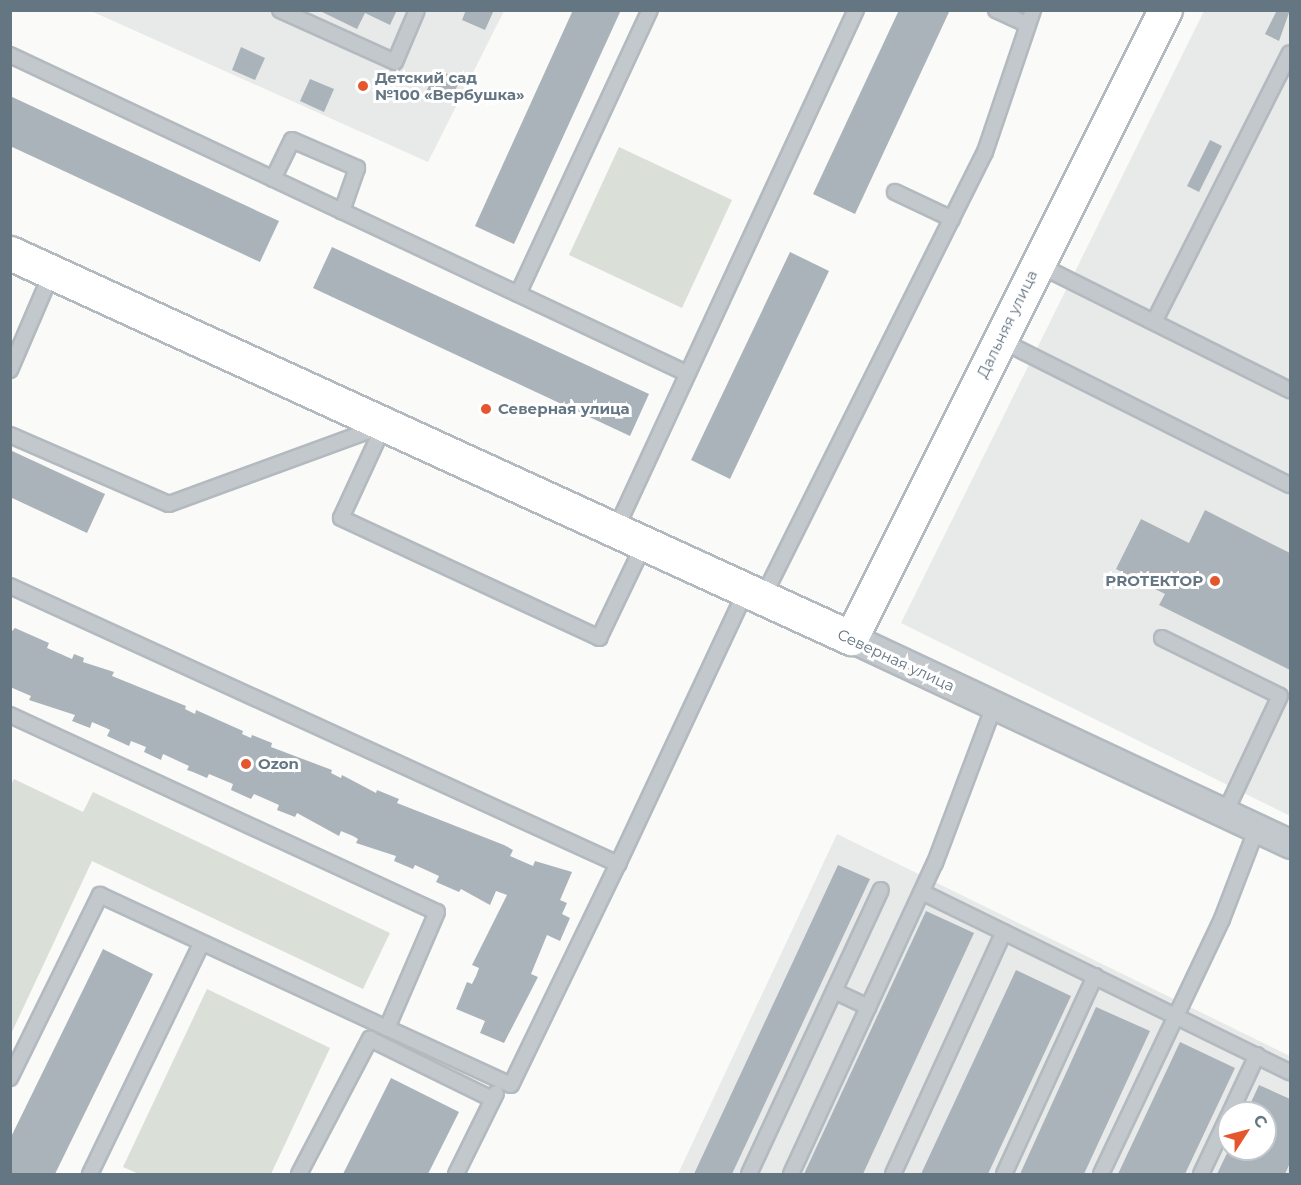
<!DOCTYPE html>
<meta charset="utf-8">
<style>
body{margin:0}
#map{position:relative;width:1301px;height:1185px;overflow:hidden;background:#fafaf8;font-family:Montserrat,sans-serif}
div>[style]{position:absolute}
.built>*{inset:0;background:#e8e9e9}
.green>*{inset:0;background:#dadfd7}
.building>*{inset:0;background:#aab3b9}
.roads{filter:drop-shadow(2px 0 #b3babf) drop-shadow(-2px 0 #b3babf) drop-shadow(0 2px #b3babf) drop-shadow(0 -2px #b3babf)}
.lane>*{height:14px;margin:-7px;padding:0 7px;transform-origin:7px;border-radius:7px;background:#c3c8cc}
.street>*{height:27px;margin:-13.5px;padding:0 13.5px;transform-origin:13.5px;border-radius:13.5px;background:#c3c8cc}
.secondary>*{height:33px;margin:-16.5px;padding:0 16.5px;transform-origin:16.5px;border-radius:16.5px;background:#fff}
.dots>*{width:16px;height:16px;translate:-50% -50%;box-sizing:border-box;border:3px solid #fff;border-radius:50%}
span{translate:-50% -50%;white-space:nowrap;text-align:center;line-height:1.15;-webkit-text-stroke:6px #fff;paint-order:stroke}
.poi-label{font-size:15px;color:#657683;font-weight:700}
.left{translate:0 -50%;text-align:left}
.right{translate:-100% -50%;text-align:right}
.street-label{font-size:15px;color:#657683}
.frame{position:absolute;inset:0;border:12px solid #657683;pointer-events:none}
.north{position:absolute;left:1217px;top:1101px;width:60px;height:60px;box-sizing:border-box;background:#fff;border:2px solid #c1c8cd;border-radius:50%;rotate:54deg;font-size:16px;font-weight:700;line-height:24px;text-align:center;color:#657683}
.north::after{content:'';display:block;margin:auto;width:21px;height:27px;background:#e4572e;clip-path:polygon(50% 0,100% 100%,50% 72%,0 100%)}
</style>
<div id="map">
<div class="built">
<div style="clip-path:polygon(91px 11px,504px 11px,428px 162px)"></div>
<div style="clip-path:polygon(1204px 11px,1290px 11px,1290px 816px,901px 623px)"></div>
<div style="clip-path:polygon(evenodd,837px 834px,1290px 1056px,1290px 1174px,678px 1174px,837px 834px,1229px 1113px,1265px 1113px,1265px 1149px,1229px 1149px,1229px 1113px)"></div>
</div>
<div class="green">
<div style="clip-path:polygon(619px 147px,732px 200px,682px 308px,569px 255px)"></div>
<div style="clip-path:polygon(14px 779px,83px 812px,93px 792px,390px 933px,363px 989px,92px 861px,11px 1034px,10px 786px)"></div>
<div style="clip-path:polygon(207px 989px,330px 1048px,271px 1174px,139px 1174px,123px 1167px)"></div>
</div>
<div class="building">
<div style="clip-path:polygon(318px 10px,397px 10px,390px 25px,365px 13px,357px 29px)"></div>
<div style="clip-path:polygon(466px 10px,494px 10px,485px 30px,462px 20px)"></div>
<div style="clip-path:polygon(573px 10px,621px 10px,514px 244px,475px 226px)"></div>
<div style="clip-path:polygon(899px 10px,950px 10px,855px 214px,813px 194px)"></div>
<div style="clip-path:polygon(1277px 10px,1290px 10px,1279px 41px,1265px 34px)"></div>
<div style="clip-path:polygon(241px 47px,265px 58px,255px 80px,232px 70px)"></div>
<div style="clip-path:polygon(437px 69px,460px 80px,450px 102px,426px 92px)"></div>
<div style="clip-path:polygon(310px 79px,334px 89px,324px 112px,300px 101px)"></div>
<div style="clip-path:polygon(10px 96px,279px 221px,260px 262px,10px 146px)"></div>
<div style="clip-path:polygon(1210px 140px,1222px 146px,1199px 192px,1187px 186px)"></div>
<div style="clip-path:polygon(332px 247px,649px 394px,630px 436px,313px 288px)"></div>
<div style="clip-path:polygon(790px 252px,829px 271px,730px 479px,691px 460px)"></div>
<div style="clip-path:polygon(10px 450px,105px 494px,87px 533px,10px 497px)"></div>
<div style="clip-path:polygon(1205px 510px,1290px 553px,1290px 670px,1159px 605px,1165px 594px,1116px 569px,1141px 519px,1189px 543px)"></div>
<div style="clip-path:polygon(15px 628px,49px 643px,47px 648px,72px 659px,74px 654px,84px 658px,83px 662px,114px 672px,112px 676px,186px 706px,185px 709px,195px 714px,196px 710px,243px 731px,242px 734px,251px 738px,252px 735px,272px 743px,271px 747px,332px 770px,331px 773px,341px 778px,342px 775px,376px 793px,377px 790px,399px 799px,397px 803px,504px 845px,513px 850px,510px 856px,533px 866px,535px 861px,572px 872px,560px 900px,567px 903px,562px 914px,570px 918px,560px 941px,547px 935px,531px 974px,538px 977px,504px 1043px,480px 1033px,485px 1021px,456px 1009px,467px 982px,472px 984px,476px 976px,479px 968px,472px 965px,507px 895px,496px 891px,490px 905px,461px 889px,459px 892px,436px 882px,439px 876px,415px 865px,413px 869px,394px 861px,396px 856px,356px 843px,358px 839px,353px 836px,341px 831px,339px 836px,297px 813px,295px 817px,277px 810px,279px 805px,270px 801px,254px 794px,251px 799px,231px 790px,233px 784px,209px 774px,207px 778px,193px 772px,187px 770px,189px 766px,163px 754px,161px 760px,144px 752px,146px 747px,131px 741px,129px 746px,107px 736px,110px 730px,106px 728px,92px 722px,90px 728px,72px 721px,75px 715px,29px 700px,31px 696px,10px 687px,10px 633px)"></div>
<div style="clip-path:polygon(838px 865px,870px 879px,732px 1174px,694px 1174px)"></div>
<div style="clip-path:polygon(926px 911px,974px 933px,863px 1174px,804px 1174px)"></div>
<div style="clip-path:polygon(103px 949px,153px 974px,55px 1174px,10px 1174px,10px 1139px)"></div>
<div style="clip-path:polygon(1016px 970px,1071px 996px,988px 1174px,921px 1174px)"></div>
<div style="clip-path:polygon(1096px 1007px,1150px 1031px,1084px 1174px,1020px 1174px)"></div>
<div style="clip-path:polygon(1180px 1042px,1235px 1068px,1185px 1174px,1118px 1174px)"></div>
<div style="clip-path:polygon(391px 1078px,459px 1112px,428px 1174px,343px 1174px)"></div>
<div style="clip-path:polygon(1259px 1085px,1290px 1099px,1290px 1163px,1285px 1174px,1217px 1174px,1229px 1149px,1265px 1149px,1265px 1113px,1246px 1113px)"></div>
</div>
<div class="roads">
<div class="lane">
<div style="left:280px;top:10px;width:126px;rotate:24.3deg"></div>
<div style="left:395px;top:62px;width:56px;rotate:-67.1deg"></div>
<div style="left:996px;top:10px;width:35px;rotate:25deg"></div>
<div style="left:10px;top:55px;width:747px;rotate:25.19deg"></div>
<div style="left:273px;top:179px;width:43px;rotate:-64deg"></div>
<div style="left:292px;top:140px;width:71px;rotate:23.3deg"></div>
<div style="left:357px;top:168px;width:46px;rotate:109.2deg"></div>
<div style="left:895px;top:192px;width:63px;rotate:25.3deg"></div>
<div style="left:1037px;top:264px;width:283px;rotate:26.5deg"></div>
<div style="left:518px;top:294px;width:313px;rotate:-65.1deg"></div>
<div style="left:1154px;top:322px;width:301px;rotate:-63.2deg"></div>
<div style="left:1000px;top:340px;width:324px;rotate:26.6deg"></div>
<div style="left:10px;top:370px;width:107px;rotate:-66.8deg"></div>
<div style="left:384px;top:425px;width:102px;rotate:114.8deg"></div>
<div style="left:341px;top:518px;width:285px;rotate:24.9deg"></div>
<div style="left:599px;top:638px;width:104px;rotate:-64.4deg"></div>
<div style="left:10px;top:435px;width:173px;rotate:23.5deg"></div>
<div style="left:169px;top:504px;width:224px;rotate:-20.1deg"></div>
<div style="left:615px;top:531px;width:574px;rotate:-65.18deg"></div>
<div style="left:10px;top:586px;width:669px;rotate:24.57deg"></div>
<div style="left:618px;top:864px;width:302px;rotate:-64.9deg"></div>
<div style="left:762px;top:599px;width:500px;rotate:-63.5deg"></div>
<div style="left:985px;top:152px;width:150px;rotate:-71.3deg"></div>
<div style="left:1162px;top:638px;width:131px;rotate:26.2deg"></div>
<div style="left:1280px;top:696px;width:129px;rotate:115.2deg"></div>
<div style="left:10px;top:715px;width:470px;rotate:24.8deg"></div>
<div style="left:437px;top:912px;width:126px;rotate:113.3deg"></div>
<div style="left:387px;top:1028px;width:136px;rotate:24.7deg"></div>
<div style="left:511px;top:1085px;width:246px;rotate:-64.2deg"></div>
<div style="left:922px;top:892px;width:410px;rotate:26.1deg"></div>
<div style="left:834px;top:991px;width:38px;rotate:25deg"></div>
<div style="left:10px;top:1078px;width:204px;rotate:-63.8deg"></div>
<div style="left:100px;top:895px;width:316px;rotate:24.9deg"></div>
<div style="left:1230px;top:1113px;width:64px;rotate:-65deg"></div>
<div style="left:90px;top:1174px;width:255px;rotate:-64.2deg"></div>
<div style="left:299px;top:1174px;width:153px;rotate:-62.3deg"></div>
<div style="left:370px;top:1039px;width:136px;rotate:26.2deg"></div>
<div style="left:456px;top:1174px;width:90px;rotate:-63.7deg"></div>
<div style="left:749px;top:1174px;width:313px;rotate:-65.1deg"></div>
<div style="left:791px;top:1174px;width:343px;rotate:-65.2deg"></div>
<div style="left:935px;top:863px;width:168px;rotate:-69.4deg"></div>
<div style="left:893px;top:1174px;width:266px;rotate:-65.4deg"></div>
<div style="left:1004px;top:1174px;width:218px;rotate:-65.3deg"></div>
<div style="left:1101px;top:1174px;width:282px;rotate:-64.6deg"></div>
<div style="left:1222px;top:919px;width:97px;rotate:-69deg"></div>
<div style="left:1201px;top:1174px;width:65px;rotate:-64.6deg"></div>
</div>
<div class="street">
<div style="left:851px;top:638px;width:485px;rotate:25.1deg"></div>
</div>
<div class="secondary">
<div style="left:10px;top:253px;width:925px;rotate:24.6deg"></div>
<div style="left:851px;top:638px;width:702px;rotate:-63.43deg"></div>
</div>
</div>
<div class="dots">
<div style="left:363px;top:86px;background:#e4572e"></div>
<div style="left:486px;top:409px;background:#e4572e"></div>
<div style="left:1215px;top:581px;background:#e4572e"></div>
<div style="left:246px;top:764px;background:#e4572e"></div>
</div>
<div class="poi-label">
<span class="left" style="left:375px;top:86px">Детский сад<br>№100 «Вербушка»</span>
<span class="left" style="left:498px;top:409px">Северная улица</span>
<span class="right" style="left:1203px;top:581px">PROТЕКТОР</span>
<span class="left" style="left:258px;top:764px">Ozon</span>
</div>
<div class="street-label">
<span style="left:1007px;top:324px;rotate:-64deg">Дальняя улица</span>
<span style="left:896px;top:660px;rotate:25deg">Северная улица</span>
</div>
<div class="frame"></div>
<div class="north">С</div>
</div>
